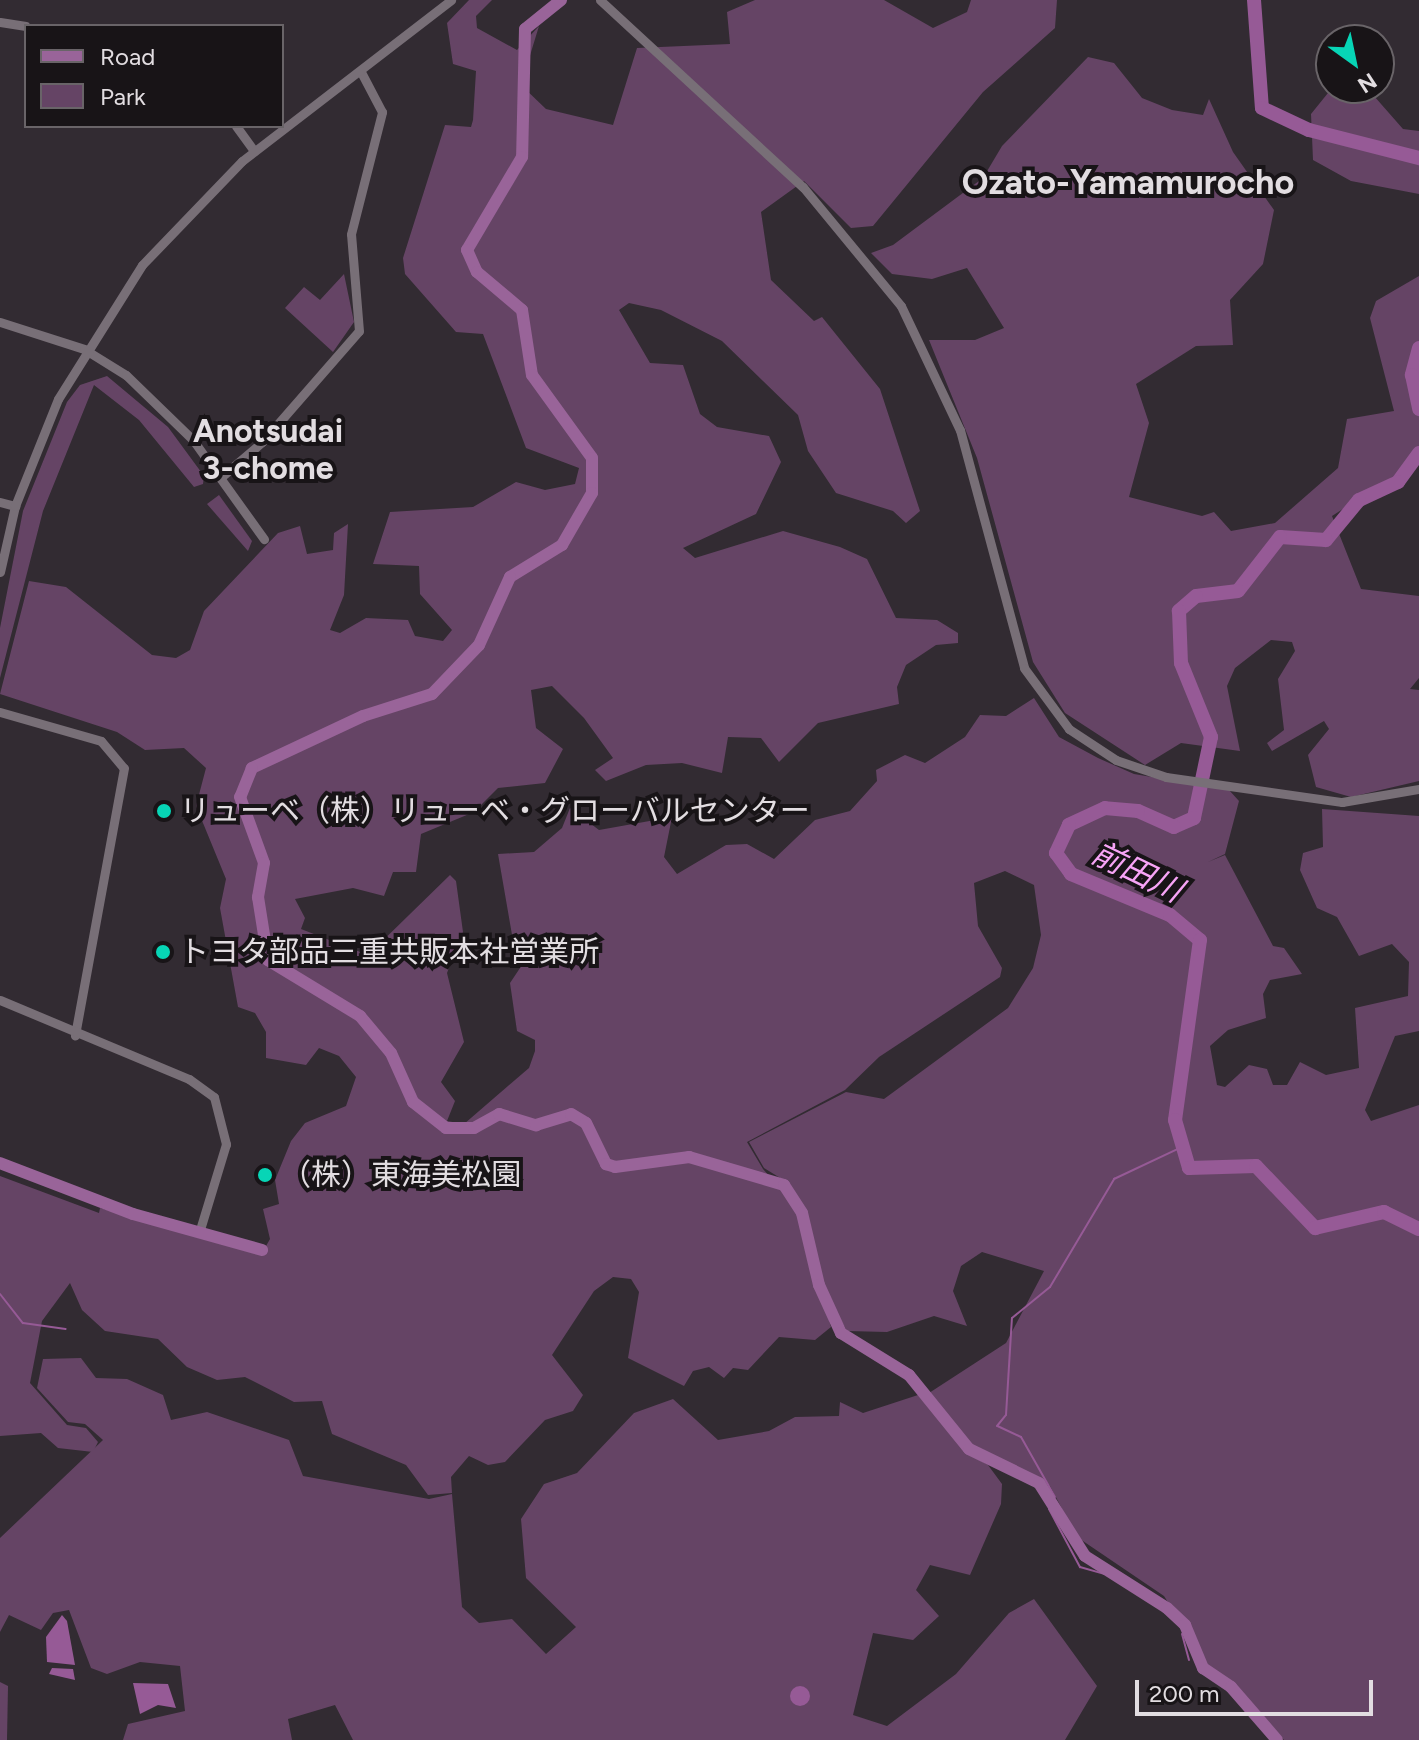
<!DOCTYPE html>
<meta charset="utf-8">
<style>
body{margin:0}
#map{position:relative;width:1419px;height:1740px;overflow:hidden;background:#322b32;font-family:Figtree,"Noto Sans JP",sans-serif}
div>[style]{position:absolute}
.green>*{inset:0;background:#654465}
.water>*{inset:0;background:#965a96}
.round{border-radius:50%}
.stream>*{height:2px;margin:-1px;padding:0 1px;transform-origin:1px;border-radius:1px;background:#965a96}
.river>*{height:14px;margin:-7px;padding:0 7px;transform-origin:7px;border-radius:7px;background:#965a96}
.minor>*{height:9px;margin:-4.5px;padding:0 4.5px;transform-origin:4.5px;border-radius:4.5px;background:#786f77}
.major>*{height:12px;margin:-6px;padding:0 6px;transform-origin:6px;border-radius:6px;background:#996499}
.dots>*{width:22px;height:22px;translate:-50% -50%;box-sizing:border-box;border:4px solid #181417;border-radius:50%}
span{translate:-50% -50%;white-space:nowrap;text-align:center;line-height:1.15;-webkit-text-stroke:8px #181417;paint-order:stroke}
.poi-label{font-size:30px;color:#e2dde1}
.left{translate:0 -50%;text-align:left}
.neighbourhood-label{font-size:32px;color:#e2dde1;font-weight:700}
.water-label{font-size:32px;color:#f7a4f6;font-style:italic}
.quarter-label{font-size:34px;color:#e2dde1;font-weight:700}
.legend{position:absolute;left:24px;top:24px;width:260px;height:104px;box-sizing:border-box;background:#181417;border:2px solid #696468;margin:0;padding:10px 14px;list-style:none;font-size:24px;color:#e2dde1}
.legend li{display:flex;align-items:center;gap:16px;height:40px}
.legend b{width:40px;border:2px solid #696468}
.north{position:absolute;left:1315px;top:24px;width:80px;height:80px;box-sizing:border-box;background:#181417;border:2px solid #696468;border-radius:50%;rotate:147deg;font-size:22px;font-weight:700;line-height:32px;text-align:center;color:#e2dde1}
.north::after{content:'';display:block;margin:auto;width:28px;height:36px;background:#07d5b6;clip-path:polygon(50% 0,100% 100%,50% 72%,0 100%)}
.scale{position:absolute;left:1135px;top:1680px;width:238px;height:36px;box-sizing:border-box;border:4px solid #e2dde1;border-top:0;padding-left:10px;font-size:24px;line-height:28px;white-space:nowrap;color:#e2dde1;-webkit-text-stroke:6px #181417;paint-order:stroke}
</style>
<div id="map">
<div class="green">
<div style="clip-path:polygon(469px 0,492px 0,476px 16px,477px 28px,517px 50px,539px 26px,521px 85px,546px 109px,613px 125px,637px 48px,730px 44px,727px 12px,755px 0,884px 0,933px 28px,967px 12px,971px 0,1057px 0,1055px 28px,983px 92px,873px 226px,851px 228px,804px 181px,761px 212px,771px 280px,814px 321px,822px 317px,880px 389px,920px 511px,906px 523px,893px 511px,836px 493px,808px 451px,798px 415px,722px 341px,661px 310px,629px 303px,619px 310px,650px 363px,683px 365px,700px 414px,717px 427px,769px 436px,781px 462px,756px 514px,683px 548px,695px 558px,783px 531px,840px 547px,867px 559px,896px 618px,937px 620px,958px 633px,958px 643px,936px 645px,906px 665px,897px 687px,899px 704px,818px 723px,779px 762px,761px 738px,728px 737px,722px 773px,682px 763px,646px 765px,606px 781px,595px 770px,613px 758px,584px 718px,552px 686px,531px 690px,536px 728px,563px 749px,545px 783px,498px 788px,474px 812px,421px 834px,416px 872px,393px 872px,384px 896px,353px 888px,295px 899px,305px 918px,301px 929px,368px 955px,450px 875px,456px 881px,463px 932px,447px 973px,464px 1042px,441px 1082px,455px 1101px,447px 1121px,464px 1124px,529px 1068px,535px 1051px,535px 1040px,517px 1031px,510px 983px,524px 962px,515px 952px,498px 854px,534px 852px,562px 828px,570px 808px,599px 830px,672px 817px,664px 857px,677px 874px,726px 845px,747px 844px,774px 859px,815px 820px,850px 811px,877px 781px,876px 770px,905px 755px,925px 763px,965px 737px,980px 715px,1006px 716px,1034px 698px,1059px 737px,1098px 758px,1134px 774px,1229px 790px,1239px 801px,1225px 854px,1208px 862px,1225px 855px,1273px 946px,1284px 948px,1302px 974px,1270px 980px,1263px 994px,1266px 1018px,1228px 1030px,1210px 1046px,1217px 1085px,1225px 1087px,1249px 1065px,1267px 1069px,1273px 1085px,1287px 1085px,1300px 1062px,1326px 1075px,1359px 1068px,1355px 1008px,1408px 996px,1409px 962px,1392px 944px,1359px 956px,1337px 917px,1317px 908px,1300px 870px,1303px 853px,1323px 847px,1322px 809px,1419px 816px,1419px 1031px,1395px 1036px,1365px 1110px,1371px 1121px,1419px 1105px,1419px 1740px,1284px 1740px,1236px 1685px,1210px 1668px,1164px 1596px,1077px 1537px,1050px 1486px,967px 1442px,929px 1393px,1006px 1343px,1044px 1271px,982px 1252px,961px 1266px,953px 1291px,967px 1326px,934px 1316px,887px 1332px,847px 1331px,828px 1298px,790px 1184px,764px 1168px,749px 1142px,846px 1092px,884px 1099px,1008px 1008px,1033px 968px,1041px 935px,1034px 885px,1005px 871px,974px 883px,978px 926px,1002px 968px,1000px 977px,879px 1057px,845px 1090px,747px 1142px,763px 1169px,796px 1207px,831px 1327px,815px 1340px,779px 1337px,748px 1370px,733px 1368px,724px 1378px,709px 1367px,693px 1371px,684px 1386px,628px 1358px,639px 1292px,631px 1279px,613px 1277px,594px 1291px,552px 1355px,583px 1395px,573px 1411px,545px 1420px,505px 1462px,488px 1465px,469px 1456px,451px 1477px,452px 1493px,428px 1495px,406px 1465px,332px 1434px,322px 1401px,294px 1402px,245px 1377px,217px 1380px,187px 1367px,158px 1339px,105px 1331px,82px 1310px,70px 1283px,42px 1321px,30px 1383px,67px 1425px,86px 1428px,98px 1442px,93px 1452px,58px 1448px,41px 1433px,0 1436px,0 1176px,99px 1213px,100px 1208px,262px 1253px,270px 1239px,263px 1209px,279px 1204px,275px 1180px,291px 1141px,305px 1123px,346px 1106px,356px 1077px,339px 1056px,319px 1048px,306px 1065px,266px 1058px,266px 1032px,255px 1013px,238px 1007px,220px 908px,226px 879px,196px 806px,206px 768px,184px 748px,145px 750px,117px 732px,0 694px,29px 581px,66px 587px,152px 655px,176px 658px,190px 650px,204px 611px,278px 533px,300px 526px,307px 554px,333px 550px,334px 533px,348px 524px,344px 595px,330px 630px,340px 633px,366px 618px,408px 620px,415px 636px,443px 641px,452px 630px,420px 594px,419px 566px,373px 564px,390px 512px,473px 507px,516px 482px,545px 490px,575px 484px,579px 468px,526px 448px,483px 334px,456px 332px,405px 274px,403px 258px,445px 125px,471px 127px,473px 120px,476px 71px,453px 64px,447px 23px)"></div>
<div style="clip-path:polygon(1088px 57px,1114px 63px,1142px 98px,1172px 110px,1203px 115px,1209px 99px,1233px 152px,1274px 210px,1263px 264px,1230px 300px,1233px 345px,1196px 346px,1136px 384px,1149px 423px,1129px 497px,1202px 516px,1214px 512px,1231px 531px,1275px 523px,1338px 468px,1347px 419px,1394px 411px,1370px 318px,1376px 301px,1419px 276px,1419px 449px,1396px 475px,1332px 516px,1361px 589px,1419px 596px,1419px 678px,1410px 689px,1419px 690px,1419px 781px,1351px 797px,1316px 787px,1308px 755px,1329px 729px,1324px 721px,1272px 751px,1267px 743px,1284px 730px,1278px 679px,1295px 651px,1292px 642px,1271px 640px,1235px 668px,1227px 686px,1240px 751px,1181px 743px,1145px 765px,1065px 713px,1033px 662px,977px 458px,929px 340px,975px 340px,1004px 328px,967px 268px,932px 279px,892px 274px,871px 253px,893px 245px,983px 178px,1002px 146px)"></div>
<div style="clip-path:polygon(1332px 88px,1367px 88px,1403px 129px,1419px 131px,1419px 194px,1351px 181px,1313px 160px,1311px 114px)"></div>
<div style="clip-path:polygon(344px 274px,354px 322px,333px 352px,285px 308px,304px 287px,320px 300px)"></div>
<div style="clip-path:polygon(107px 376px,168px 427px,204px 476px,203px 484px,194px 487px,139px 420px,94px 385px,43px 511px,0 678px,0 628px,23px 511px,67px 402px,80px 385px)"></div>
<div style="clip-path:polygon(219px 495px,252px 541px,248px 551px,207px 504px)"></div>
<div style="clip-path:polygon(81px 1358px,96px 1378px,127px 1379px,163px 1395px,171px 1420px,207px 1412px,289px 1440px,303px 1476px,429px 1499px,452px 1494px,462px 1607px,479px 1623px,512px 1619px,546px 1654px,576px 1627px,526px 1578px,521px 1519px,544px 1484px,577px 1473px,634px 1413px,673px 1399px,718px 1440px,769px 1431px,795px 1417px,839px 1416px,840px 1402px,863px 1413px,918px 1395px,967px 1453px,988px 1465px,1002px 1484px,1001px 1504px,970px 1575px,930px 1565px,916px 1590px,939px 1616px,913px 1640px,873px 1633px,853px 1715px,887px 1726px,956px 1674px,1009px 1613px,1034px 1599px,1097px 1686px,1065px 1740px,353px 1740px,335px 1705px,288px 1719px,292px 1740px,123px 1740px,128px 1724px,185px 1711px,180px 1666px,140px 1662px,107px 1674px,91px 1668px,69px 1610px,53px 1613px,41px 1630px,9px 1615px,0 1632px,0 1538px,103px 1440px,85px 1424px,68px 1422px,37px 1388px,43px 1359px)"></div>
<div style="clip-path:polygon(0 1682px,8px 1686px,7px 1740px,0 1740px)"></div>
</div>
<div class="water">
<div style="clip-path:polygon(62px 1615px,67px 1621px,75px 1665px,47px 1662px,46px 1637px)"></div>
<div style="clip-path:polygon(73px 1669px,75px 1680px,49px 1674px,52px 1668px)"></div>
<div style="clip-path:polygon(133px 1683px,168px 1684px,176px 1708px,158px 1705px,140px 1714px)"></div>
<div class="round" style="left:790px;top:1686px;width:20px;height:20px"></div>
</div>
<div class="stream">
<div style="left:0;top:1294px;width:37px;rotate:52deg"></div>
<div style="left:23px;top:1323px;width:43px;rotate:7.9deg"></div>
<div style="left:1055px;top:1497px;width:69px;rotate:-119.5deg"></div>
<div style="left:1021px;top:1437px;width:26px;rotate:-155deg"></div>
<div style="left:997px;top:1426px;width:14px;rotate:-51deg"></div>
<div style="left:1006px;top:1415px;width:97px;rotate:-86.5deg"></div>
<div style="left:1012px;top:1318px;width:49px;rotate:-39.2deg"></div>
<div style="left:1050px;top:1287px;width:126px;rotate:-59.3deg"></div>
<div style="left:1114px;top:1179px;width:73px;rotate:-25.2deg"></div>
<div style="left:1049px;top:1509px;width:66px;rotate:61.9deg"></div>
<div style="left:1080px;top:1567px;width:25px;rotate:16deg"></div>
<div style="left:1182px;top:1634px;width:27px;rotate:75deg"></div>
</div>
<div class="river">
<div style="left:1254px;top:0;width:108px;rotate:85.8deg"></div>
<div style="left:1262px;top:108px;width:52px;rotate:25.1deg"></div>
<div style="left:1309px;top:130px;width:114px;rotate:14.3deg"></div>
<div style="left:1419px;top:348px;width:28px;rotate:105deg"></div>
<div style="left:1412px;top:375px;width:35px;rotate:78deg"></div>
<div style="left:1419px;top:453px;width:36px;rotate:126deg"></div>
<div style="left:1398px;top:482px;width:43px;rotate:155.2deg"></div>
<div style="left:1359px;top:500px;width:52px;rotate:129.5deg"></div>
<div style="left:1326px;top:540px;width:46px;rotate:-176.3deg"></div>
<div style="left:1280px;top:537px;width:68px;rotate:127.9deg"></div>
<div style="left:1238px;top:591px;width:42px;rotate:173.2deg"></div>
<div style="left:1196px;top:596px;width:23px;rotate:139deg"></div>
<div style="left:1179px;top:611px;width:52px;rotate:87.8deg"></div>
<div style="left:1181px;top:663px;width:80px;rotate:67.9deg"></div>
<div style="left:1211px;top:737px;width:83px;rotate:101.9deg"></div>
<div style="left:1194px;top:818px;width:22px;rotate:156deg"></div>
<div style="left:1174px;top:827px;width:39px;rotate:-156deg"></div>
<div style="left:1138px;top:811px;width:33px;rotate:-175deg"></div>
<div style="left:1105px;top:808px;width:40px;rotate:155deg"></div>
<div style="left:1069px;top:825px;width:31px;rotate:115deg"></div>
<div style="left:1056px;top:853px;width:26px;rotate:54deg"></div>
<div style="left:1071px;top:874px;width:107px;rotate:22.5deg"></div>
<div style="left:1170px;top:915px;width:39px;rotate:40deg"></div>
<div style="left:1200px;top:940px;width:182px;rotate:97.9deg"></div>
<div style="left:1175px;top:1120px;width:50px;rotate:73.7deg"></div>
<div style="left:1189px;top:1168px;width:67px;rotate:-1.7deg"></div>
<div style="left:1256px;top:1166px;width:86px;rotate:46.4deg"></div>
<div style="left:1315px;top:1228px;width:71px;rotate:-13.1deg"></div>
<div style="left:1384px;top:1212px;width:39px;rotate:26deg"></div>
</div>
<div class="minor">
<div style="left:600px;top:0;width:276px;rotate:42.7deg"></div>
<div style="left:803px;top:187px;width:154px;rotate:50.5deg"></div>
<div style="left:901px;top:306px;width:137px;rotate:64.6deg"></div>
<div style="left:960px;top:430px;width:246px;rotate:74.9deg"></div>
<div style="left:1024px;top:668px;width:76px;rotate:53.6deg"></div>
<div style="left:1069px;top:729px;width:56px;rotate:33.4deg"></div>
<div style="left:1116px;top:760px;width:53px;rotate:18.8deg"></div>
<div style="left:1166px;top:777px;width:178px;rotate:8.1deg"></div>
<div style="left:1342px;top:802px;width:78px;rotate:-9.6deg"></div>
<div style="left:0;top:22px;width:26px;rotate:9deg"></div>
<div style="left:236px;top:126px;width:31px;rotate:54deg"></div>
<div style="left:0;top:322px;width:88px;rotate:17.8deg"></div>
<div style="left:84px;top:349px;width:49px;rotate:31.8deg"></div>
<div style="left:126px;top:375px;width:93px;rotate:44.1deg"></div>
<div style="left:193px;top:440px;width:122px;rotate:54.4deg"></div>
<div style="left:220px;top:478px;width:55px;rotate:-40.6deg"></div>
<div style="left:262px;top:442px;width:147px;rotate:-48.9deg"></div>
<div style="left:359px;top:331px;width:97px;rotate:-94.7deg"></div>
<div style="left:351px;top:234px;width:126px;rotate:-75.7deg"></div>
<div style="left:382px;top:112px;width:45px;rotate:-117.7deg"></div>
<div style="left:0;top:502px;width:16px;rotate:15deg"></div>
<div style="left:0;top:572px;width:68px;rotate:-77.2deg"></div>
<div style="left:15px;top:506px;width:115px;rotate:-68.1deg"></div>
<div style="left:58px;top:399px;width:158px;rotate:-57.9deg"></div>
<div style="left:142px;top:265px;width:144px;rotate:-46.1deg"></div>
<div style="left:242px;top:161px;width:264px;rotate:-37.6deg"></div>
<div style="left:0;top:712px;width:105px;rotate:16deg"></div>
<div style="left:101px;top:741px;width:35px;rotate:50deg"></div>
<div style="left:124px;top:768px;width:272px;rotate:100.4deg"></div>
<div style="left:0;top:1000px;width:205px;rotate:22.7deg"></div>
<div style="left:189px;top:1079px;width:31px;rotate:36deg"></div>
<div style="left:214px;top:1097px;width:49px;rotate:75.7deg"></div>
<div style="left:226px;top:1144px;width:93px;rotate:106.9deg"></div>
</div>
<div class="major">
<div style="left:561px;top:0;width:46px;rotate:141.1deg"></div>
<div style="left:525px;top:29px;width:128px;rotate:91.3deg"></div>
<div style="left:522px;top:157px;width:108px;rotate:120.6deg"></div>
<div style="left:467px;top:250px;width:24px;rotate:66deg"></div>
<div style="left:477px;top:272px;width:59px;rotate:40.2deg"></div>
<div style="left:522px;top:310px;width:66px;rotate:81.3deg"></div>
<div style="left:532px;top:375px;width:102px;rotate:54.1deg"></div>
<div style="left:592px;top:458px;width:35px;rotate:90deg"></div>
<div style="left:592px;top:493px;width:60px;rotate:120deg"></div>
<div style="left:562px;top:545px;width:61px;rotate:148.4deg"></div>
<div style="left:510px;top:577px;width:75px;rotate:114.5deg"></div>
<div style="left:479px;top:645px;width:68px;rotate:133.8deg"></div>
<div style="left:432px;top:694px;width:72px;rotate:162.3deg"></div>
<div style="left:363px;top:716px;width:123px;rotate:154.9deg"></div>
<div style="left:252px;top:768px;width:31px;rotate:112deg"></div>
<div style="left:240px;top:797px;width:70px;rotate:70deg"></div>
<div style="left:264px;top:863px;width:35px;rotate:100deg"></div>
<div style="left:258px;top:897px;width:64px;rotate:81deg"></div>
<div style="left:268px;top:960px;width:108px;rotate:31.3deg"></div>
<div style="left:360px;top:1016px;width:48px;rotate:50deg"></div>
<div style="left:391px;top:1053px;width:54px;rotate:65.8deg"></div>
<div style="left:413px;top:1102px;width:42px;rotate:38.2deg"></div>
<div style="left:446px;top:1128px;width:28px"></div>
<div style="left:474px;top:1128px;width:29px;rotate:-29deg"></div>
<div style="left:499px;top:1114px;width:39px;rotate:17deg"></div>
<div style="left:536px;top:1125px;width:37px;rotate:-17deg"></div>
<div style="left:571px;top:1114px;width:17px;rotate:31deg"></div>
<div style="left:586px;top:1123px;width:46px;rotate:64deg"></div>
<div style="left:606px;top:1164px;width:9px;rotate:18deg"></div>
<div style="left:615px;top:1167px;width:75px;rotate:-7.7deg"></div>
<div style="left:689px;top:1157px;width:99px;rotate:16.4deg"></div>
<div style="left:784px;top:1185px;width:33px;rotate:57deg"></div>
<div style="left:802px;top:1213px;width:74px;rotate:76.7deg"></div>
<div style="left:819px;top:1285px;width:53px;rotate:65.4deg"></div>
<div style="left:841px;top:1333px;width:80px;rotate:31.7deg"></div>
<div style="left:909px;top:1375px;width:95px;rotate:51deg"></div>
<div style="left:969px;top:1449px;width:78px;rotate:25.9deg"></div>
<div style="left:1039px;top:1483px;width:86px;rotate:57.8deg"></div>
<div style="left:1085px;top:1556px;width:97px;rotate:32.4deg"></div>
<div style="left:1167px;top:1608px;width:25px;rotate:43deg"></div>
<div style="left:1185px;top:1625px;width:47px;rotate:67.3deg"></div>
<div style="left:1203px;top:1668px;width:34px;rotate:34deg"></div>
<div style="left:1231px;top:1687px;width:70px;rotate:49deg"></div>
<div style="left:0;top:1163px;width:142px;rotate:21deg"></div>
<div style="left:133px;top:1214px;width:134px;rotate:15.6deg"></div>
</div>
<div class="dots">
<div style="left:164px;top:811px;background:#07d5b6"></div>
<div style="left:163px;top:952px;background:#07d5b6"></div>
<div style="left:265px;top:1175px;background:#07d5b6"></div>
</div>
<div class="poi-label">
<span class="left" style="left:180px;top:811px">リューベ（株）リューベ・グローバルセンター</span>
<span class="left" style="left:179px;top:952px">トヨタ部品三重共販本社営業所</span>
<span class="left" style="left:281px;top:1175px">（株）東海美松園</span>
</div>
<div class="neighbourhood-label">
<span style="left:268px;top:450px">Anotsudai<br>3-chome</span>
</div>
<div class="water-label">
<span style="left:1137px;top:872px;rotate:26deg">前田川</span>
</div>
<div class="quarter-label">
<span style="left:1128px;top:183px">Ozato-Yamamurocho</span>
</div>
<ul class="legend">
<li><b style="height:10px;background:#996499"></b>Road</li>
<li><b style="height:22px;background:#654465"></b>Park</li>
</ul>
<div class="north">N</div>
<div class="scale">200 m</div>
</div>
